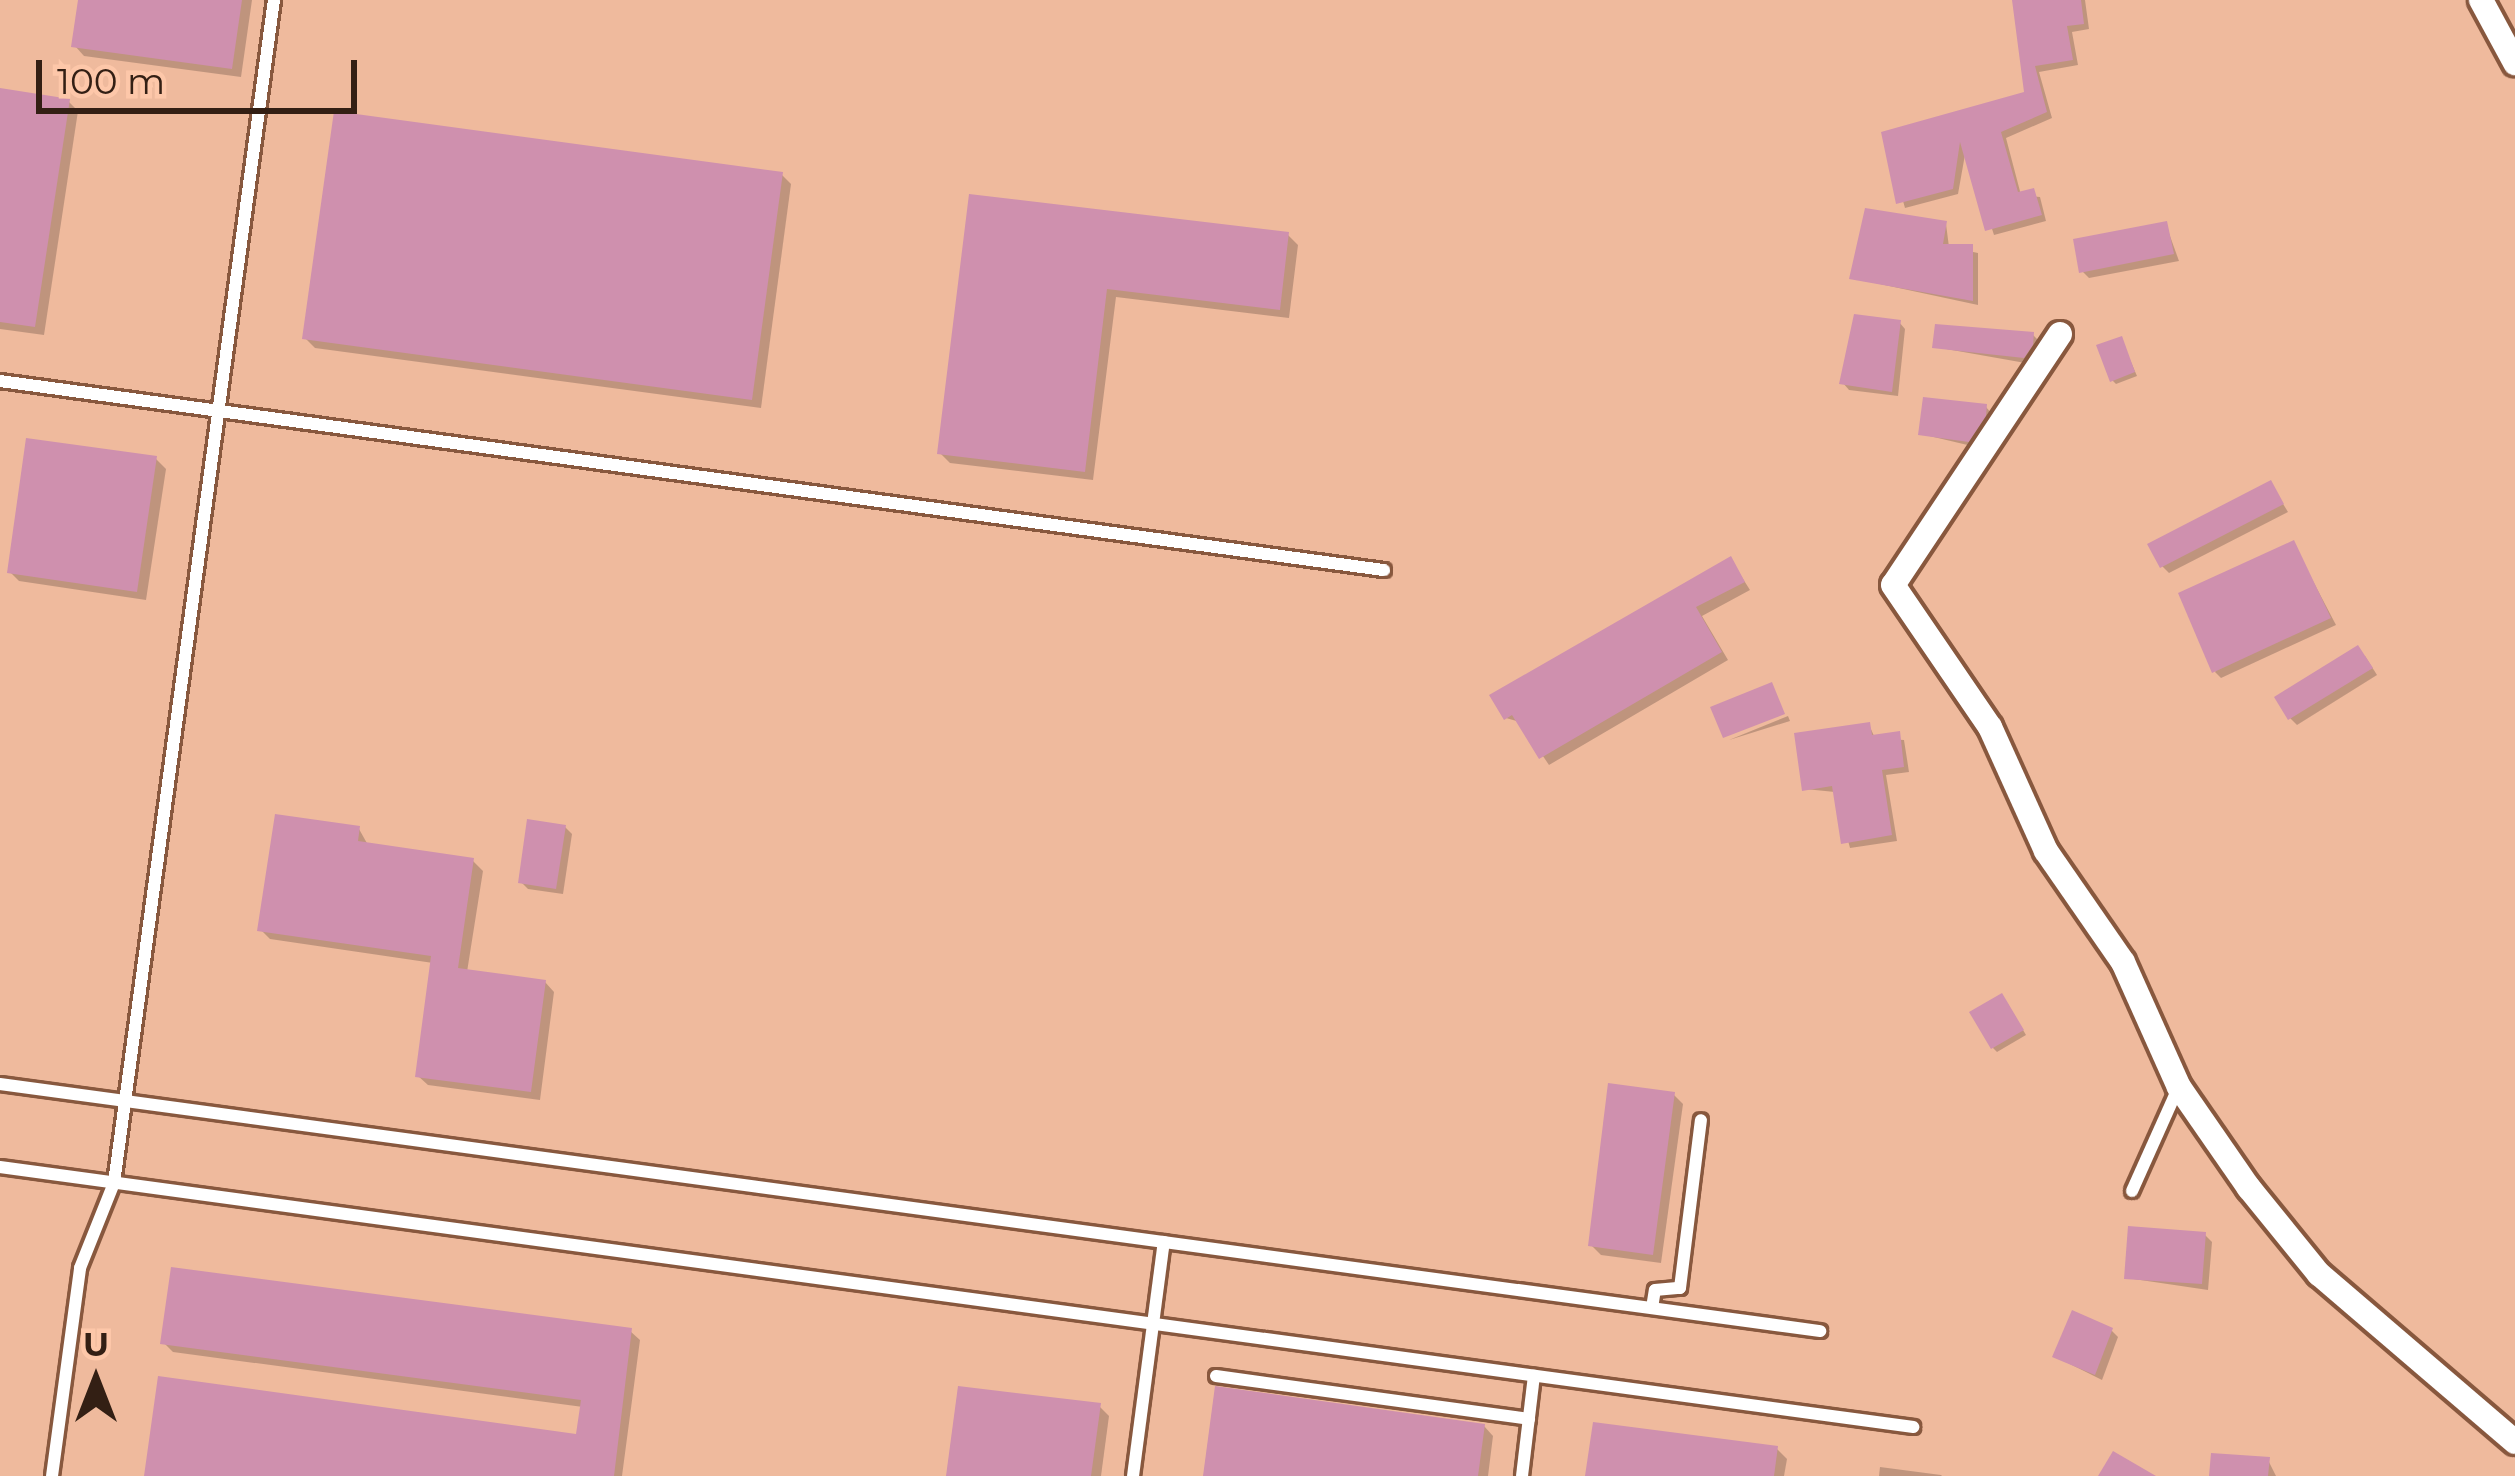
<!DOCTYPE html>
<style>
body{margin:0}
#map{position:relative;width:2515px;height:1476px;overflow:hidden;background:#efba9d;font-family:Montserrat,sans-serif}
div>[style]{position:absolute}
.shadow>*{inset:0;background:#0003}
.building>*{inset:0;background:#cf90ae}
.roads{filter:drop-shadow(3px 0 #88583e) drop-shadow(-3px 0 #88583e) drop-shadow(0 3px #88583e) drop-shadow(0 -3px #88583e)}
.service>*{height:12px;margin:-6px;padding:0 6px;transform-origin:6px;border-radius:6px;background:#fff}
.minor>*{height:24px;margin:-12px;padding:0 12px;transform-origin:12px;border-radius:12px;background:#fff}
span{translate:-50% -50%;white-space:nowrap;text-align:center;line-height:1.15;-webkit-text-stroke:9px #fdc7a9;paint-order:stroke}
.north{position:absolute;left:36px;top:1320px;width:120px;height:120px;-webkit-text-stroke:9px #fdc7a9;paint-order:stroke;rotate:0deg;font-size:33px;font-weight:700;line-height:48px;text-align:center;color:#331f14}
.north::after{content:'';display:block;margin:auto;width:42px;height:54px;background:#331f14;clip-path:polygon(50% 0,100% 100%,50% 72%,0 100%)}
.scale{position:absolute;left:36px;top:60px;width:321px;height:54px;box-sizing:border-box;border:6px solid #331f14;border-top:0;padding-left:15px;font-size:36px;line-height:42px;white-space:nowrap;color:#331f14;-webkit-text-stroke:9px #fdc7a9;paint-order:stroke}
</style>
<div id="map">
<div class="shadow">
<div style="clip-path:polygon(81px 0,252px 0,241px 77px,84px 56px,75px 46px)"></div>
<div style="clip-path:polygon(2015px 0,2085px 0,2089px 29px,2072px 32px,2078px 65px,2039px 72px,2052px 118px,2006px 138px,2021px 195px,2040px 197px,2046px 221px,1994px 235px,1966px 149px,1958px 194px,1905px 208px,1884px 134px,2028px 94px)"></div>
<div style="clip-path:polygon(0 91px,69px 102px,78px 111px,44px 335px,0 329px)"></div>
<div style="clip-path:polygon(782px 175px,791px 184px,761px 408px,315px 348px,305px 338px)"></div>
<div style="clip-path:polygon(971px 197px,1288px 235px,1298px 245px,1289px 318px,1116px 297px,1093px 480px,950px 463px,940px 453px)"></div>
<div style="clip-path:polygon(1946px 224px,1949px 247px,1978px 253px,1978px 305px,1852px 278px)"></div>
<div style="clip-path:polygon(2166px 225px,2179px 261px,2089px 278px,2082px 271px)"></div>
<div style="clip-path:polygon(1899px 322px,1905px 329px,1898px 396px,1849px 390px,1843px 383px)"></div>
<div style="clip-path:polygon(2033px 335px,2040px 342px,2031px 364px,1935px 347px)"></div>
<div style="clip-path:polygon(2121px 339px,2137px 376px,2116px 384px,2112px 380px)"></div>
<div style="clip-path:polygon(1986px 407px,1992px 414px,1976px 447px,1921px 434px)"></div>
<div style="clip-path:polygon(156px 459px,166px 469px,146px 600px,19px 581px,10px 572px)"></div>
<div style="clip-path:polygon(2271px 484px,2288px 512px,2169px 573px,2162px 566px)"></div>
<div style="clip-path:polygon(2293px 543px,2336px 625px,2221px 678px,2215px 672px)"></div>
<div style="clip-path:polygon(1731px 560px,1750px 590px,1702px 616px,1728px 660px,1549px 765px,1520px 722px,1506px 718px)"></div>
<div style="clip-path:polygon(2365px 656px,2377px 675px,2297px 725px,2290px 718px)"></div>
<div style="clip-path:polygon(1788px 716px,1790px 721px,1729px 740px)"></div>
<div style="clip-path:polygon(1869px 725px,1875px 738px,1904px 740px,1909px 772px,1886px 775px,1897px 841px,1850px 848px,1835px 792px,1805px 789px)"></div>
<div style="clip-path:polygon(565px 827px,572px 834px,563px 894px,528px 889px,521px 882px)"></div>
<div style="clip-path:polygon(359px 829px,368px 845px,473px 861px,483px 871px,467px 972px,545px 982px,554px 992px,540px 1100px,428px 1085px,418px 1076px,433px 963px,270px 939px,261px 930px)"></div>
<div style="clip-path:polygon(2006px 1001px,2026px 1035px,1997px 1052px,1993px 1048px)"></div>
<div style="clip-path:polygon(1674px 1095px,1683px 1104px,1661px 1263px,1601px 1255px,1591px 1245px)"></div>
<div style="clip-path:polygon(2205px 1235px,2212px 1242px,2208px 1290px,2127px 1278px)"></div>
<div style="clip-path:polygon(2111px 1330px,2118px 1337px,2102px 1380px,2056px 1357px)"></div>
<div style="clip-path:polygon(630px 1331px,640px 1340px,622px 1476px,147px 1476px,578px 1438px,583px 1407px,173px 1352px,164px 1343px)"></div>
<div style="clip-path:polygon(1099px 1406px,1109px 1416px,1101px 1476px,950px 1476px)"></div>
<div style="clip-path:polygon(1484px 1426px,1493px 1436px,1488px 1476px,1206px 1476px)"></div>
<div style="clip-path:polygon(1777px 1449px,1787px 1459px,1784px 1476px,1590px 1476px)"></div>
<div style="clip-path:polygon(2268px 1460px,2276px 1476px,2212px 1476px)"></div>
<div style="clip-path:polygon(1880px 1467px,1941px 1475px,1942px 1476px,1879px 1476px)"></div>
</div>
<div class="building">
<div style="clip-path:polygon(78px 0,242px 0,232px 69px,71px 47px)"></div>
<div style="clip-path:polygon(2012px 0,2081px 0,2084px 24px,2067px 26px,2073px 60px,2035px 66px,2047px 112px,2001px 132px,2018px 192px,2034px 188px,2042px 215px,1985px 231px,1960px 142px,1953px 189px,1896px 204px,1881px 132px,2024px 92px)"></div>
<div style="clip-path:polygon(0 88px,70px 99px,35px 327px,0 322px)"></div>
<div style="clip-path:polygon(334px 111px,783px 172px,752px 400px,302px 339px)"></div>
<div style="clip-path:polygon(969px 194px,1289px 232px,1280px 310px,1107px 289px,1085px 472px,937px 454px)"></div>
<div style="clip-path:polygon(1865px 208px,1947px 221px,1943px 244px,1973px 244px,1973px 301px,1849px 279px)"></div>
<div style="clip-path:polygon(2167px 221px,2174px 254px,2079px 273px,2073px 239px)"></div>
<div style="clip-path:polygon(1854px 314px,1901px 320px,1892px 392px,1839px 384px)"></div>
<div style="clip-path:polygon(1935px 324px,2034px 332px,2033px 345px,2024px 358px,1932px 348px)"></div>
<div style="clip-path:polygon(2122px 336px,2135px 372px,2110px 382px,2096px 345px)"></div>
<div style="clip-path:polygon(1923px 397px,1987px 404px,1986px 416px,1969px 442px,1918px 435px)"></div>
<div style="clip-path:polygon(26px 438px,157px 456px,137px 592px,7px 573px)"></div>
<div style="clip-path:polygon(2271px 480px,2284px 504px,2160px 568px,2147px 544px)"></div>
<div style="clip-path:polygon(2294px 540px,2331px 618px,2212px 673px,2178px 593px)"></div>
<div style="clip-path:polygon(1731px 556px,1745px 582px,1696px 607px,1722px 652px,1539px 759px,1512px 715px,1504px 720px,1489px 695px)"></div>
<div style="clip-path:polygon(2358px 645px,2373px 668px,2288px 720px,2274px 697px)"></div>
<div style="clip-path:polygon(1772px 682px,1785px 714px,1723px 738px,1710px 707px)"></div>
<div style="clip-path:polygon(1870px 722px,1872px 735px,1900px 731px,1904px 767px,1882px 770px,1892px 835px,1841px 844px,1832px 786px,1802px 791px,1794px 733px)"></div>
<div style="clip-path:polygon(275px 814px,360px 826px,358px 841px,474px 858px,458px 968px,546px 980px,531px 1092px,415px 1077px,431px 956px,257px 931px)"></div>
<div style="clip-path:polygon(527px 819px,566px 825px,556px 889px,518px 883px)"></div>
<div style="clip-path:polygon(2002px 993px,2024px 1030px,1991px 1049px,1969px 1012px)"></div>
<div style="clip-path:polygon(1608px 1083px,1675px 1092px,1653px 1255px,1588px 1246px)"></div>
<div style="clip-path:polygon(2128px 1226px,2206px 1232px,2202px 1284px,2124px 1279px)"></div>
<div style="clip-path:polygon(171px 1267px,632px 1328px,614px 1476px,144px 1476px,158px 1376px,576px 1434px,581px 1400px,160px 1344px)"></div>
<div style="clip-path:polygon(2072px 1310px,2113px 1328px,2095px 1375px,2052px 1357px)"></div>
<div style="clip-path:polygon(958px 1386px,1101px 1403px,1091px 1476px,946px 1476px)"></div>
<div style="clip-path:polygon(1215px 1386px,1485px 1424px,1478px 1476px,1203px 1476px)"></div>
<div style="clip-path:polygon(1593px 1422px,1778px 1446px,1774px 1476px,1585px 1476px)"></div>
<div style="clip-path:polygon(2113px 1451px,2156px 1476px,2098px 1476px)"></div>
<div style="clip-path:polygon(2211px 1453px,2270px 1457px,2268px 1476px,2209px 1476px)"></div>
</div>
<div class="roads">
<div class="service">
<div style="left:0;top:381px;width:1397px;rotate:7.78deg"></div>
<div style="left:0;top:1084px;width:1837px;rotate:7.73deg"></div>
<div style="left:0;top:1167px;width:1931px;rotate:7.74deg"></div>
<div style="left:2132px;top:1191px;width:113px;rotate:-65.9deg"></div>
<div style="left:1652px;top:1308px;width:18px;rotate:-81deg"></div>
<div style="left:1655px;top:1290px;width:25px;rotate:-5deg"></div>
<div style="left:1680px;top:1288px;width:169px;rotate:-82.9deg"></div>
<div style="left:1216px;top:1376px;width:316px;rotate:7.8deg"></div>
<div style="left:52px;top:1476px;width:210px;rotate:-82.3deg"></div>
<div style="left:80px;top:1268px;width:92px;rotate:-68.2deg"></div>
<div style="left:114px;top:1183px;width:1194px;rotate:-82.3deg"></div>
<div style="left:1133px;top:1476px;width:236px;rotate:-82.5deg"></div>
<div style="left:1522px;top:1476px;width:101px;rotate:-83.2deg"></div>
</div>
<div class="minor">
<div style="left:2481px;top:0;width:72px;rotate:61.6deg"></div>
<div style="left:2060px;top:334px;width:301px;rotate:123.6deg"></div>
<div style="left:1893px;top:585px;width:172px;rotate:55.7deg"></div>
<div style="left:1990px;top:727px;width:136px;rotate:65.7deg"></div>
<div style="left:2046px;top:851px;width:135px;rotate:55.3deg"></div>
<div style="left:2123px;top:962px;width:137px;rotate:65.9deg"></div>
<div style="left:2179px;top:1087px;width:123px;rotate:55.3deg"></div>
<div style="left:2249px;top:1188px;width:111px;rotate:50.9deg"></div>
<div style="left:2319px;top:1274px;width:258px;rotate:40.6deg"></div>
</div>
</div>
<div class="north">U</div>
<div class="scale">100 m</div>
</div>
